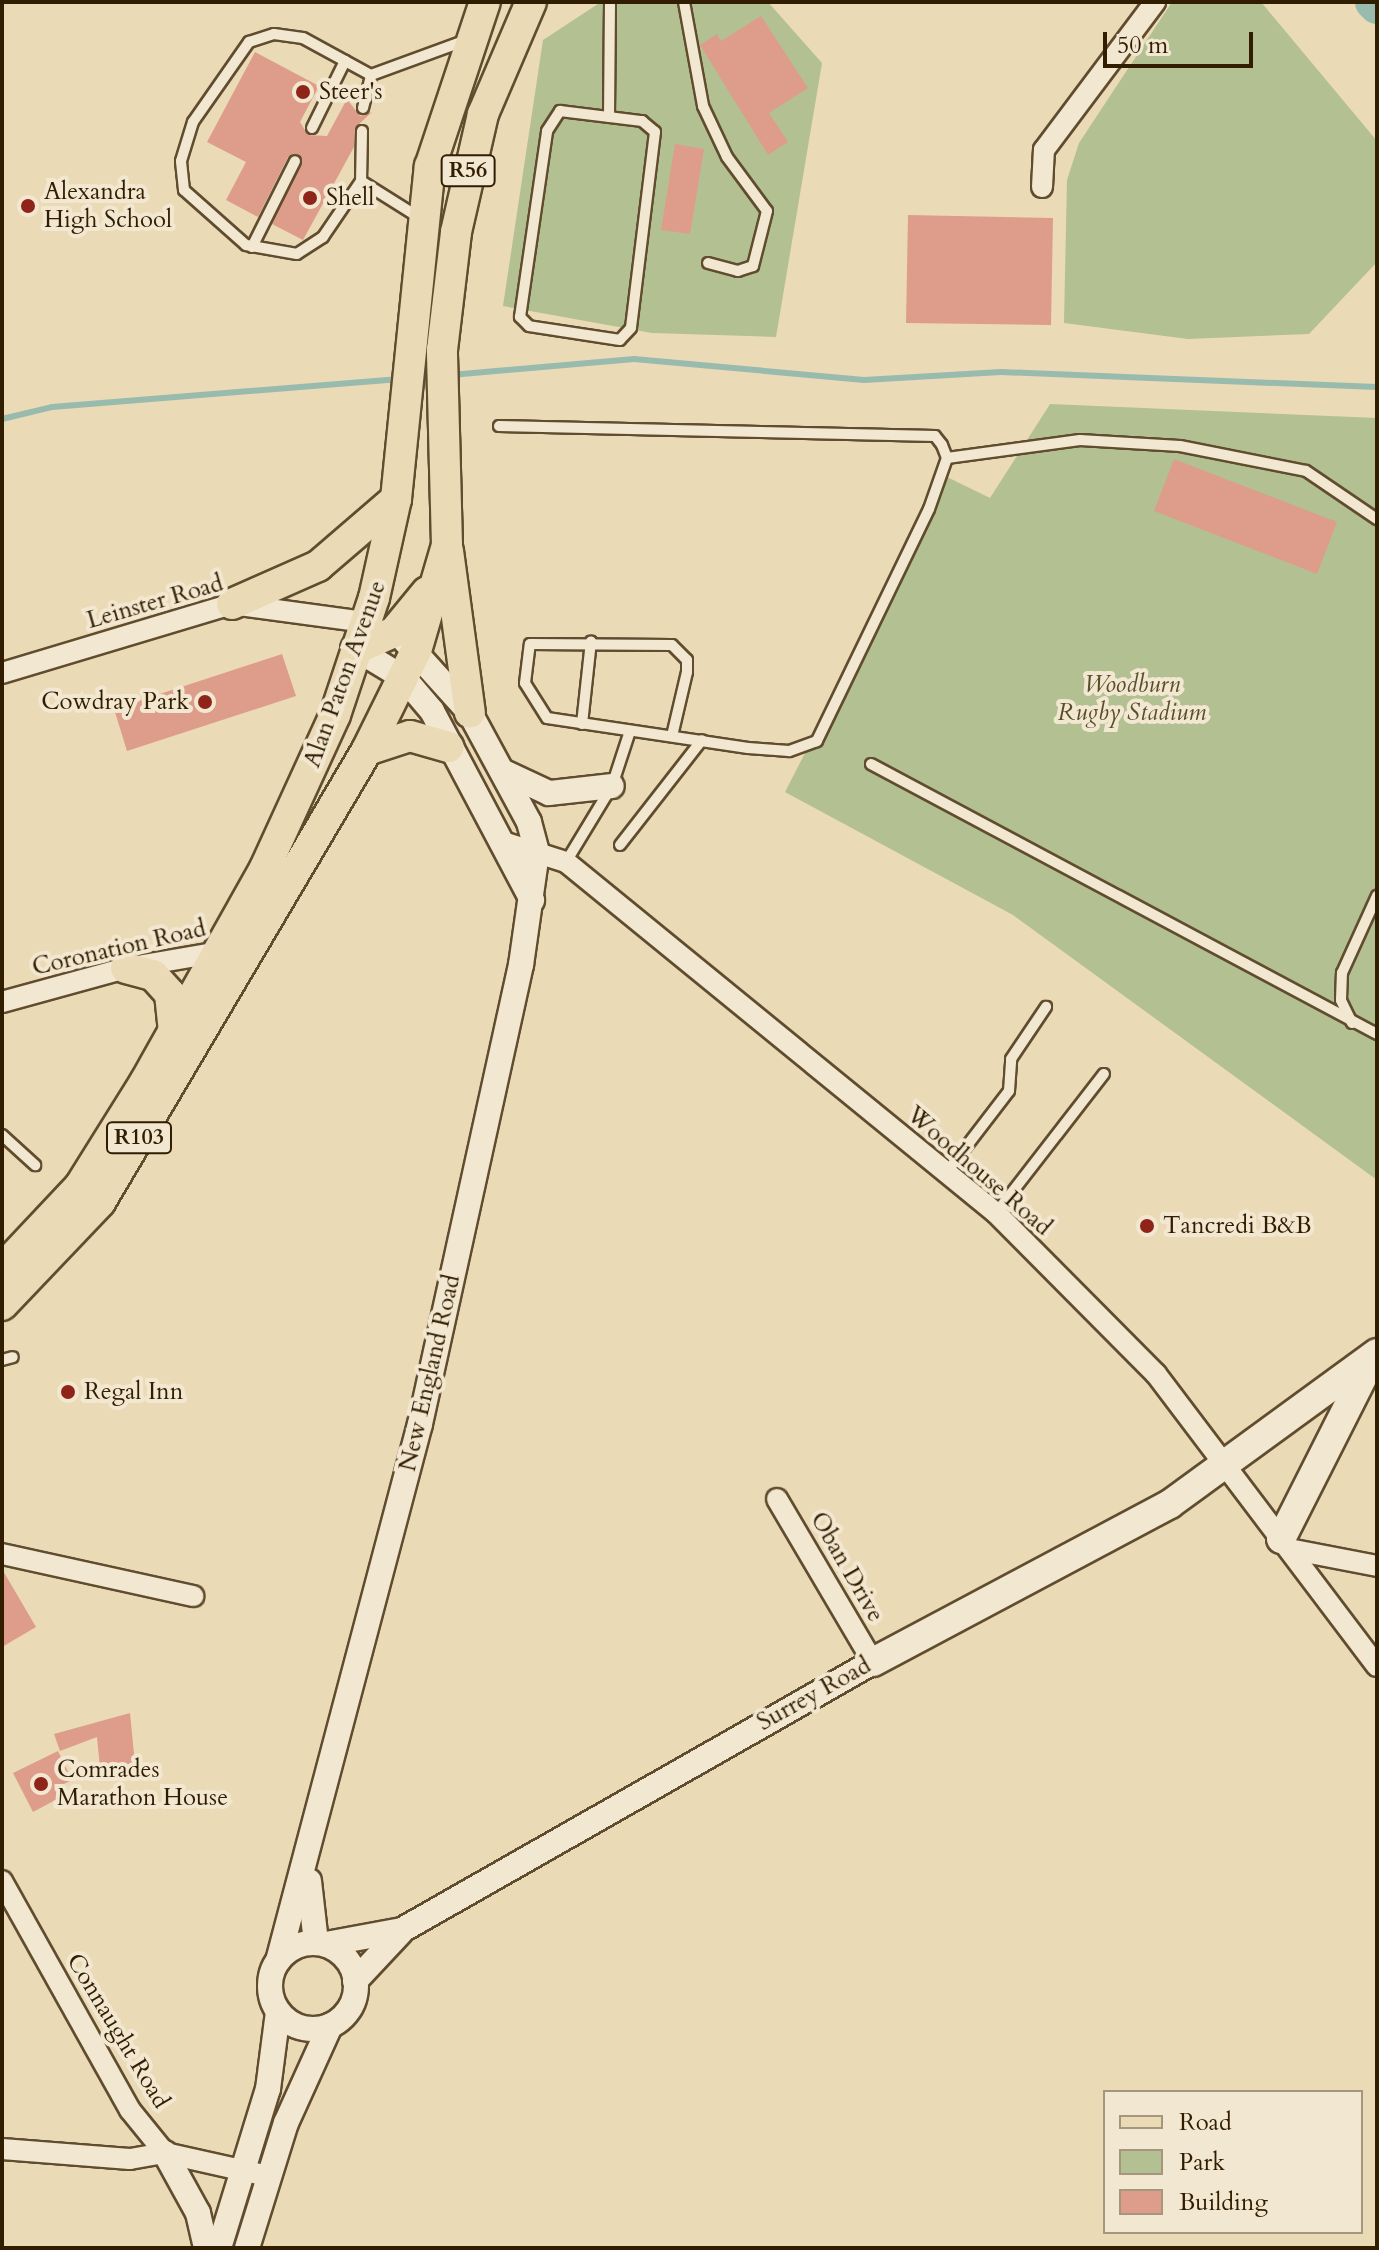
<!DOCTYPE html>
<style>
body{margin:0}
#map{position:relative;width:1379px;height:2250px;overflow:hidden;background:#ebdab6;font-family:Cardo,serif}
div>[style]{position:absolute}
.green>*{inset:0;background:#b3c091}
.stream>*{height:6px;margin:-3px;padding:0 3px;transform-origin:3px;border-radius:3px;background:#98bbad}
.river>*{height:36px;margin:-18px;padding:0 18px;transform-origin:18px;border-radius:18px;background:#98bbad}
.building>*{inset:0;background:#de9d8a}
.roads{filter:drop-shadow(2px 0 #604c2e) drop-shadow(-2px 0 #604c2e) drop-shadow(0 2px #604c2e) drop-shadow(0 -2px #604c2e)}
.service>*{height:10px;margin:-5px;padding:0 5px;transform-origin:5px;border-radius:5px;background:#f2e7d0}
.minor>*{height:20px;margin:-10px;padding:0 10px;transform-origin:10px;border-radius:10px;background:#f2e7d0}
.tertiary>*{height:24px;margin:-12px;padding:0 12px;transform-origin:12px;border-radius:12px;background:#f2e7d0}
.tertiary>.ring{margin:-12px;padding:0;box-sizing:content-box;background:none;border:24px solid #f2e7d0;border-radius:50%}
.secondary>*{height:28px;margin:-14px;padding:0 14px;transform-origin:14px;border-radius:14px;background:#f2e7d0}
.primary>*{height:30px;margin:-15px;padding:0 15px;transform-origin:15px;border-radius:15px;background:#ebdab6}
.dots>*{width:22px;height:22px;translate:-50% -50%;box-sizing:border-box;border:4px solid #f2e7d0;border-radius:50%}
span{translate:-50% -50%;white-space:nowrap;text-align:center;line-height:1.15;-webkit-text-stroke:8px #f2e7d0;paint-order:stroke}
.shield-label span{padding:2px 6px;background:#f2e7d0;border:2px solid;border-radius:6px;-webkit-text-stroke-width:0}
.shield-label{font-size:22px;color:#311d00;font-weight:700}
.poi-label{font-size:24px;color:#311d00}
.left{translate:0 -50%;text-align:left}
.right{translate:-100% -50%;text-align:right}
.street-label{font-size:24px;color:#311d00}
.park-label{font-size:24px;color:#584e2c;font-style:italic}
.frame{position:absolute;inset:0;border:4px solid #311d00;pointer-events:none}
.legend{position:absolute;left:1103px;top:2090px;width:260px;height:144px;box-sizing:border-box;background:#f2e7d0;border:2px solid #a5967d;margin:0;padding:10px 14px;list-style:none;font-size:24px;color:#311d00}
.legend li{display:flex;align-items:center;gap:16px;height:40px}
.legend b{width:40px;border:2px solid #a5967d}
.scale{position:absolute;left:1103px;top:32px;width:150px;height:36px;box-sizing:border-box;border:4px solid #311d00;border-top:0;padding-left:10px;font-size:24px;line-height:28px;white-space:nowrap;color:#311d00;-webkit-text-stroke:6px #f2e7d0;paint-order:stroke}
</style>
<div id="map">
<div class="green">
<div style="clip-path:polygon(601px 2px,768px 2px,822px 63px,776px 337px,652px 333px,503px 306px,543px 40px)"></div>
<div style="clip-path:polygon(1172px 2px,1261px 2px,1377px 141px,1377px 262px,1309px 334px,1188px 339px,1064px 323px,1067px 180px,1079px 143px)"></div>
<div style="clip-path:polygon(1050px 404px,1377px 418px,1377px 1180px,1013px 915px,785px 792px,947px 477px,990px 498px)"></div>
</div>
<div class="stream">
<div style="left:451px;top:375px;width:184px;rotate:-5deg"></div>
<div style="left:634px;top:359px;width:231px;rotate:5.2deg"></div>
<div style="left:864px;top:380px;width:137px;rotate:-3.3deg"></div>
<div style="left:1001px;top:372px;width:376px;rotate:2.3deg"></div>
<div style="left:2px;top:419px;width:51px;rotate:-13.5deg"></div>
<div style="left:52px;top:407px;width:349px;rotate:-4.6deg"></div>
</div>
<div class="river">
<div style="left:1373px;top:2px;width:6px;rotate:45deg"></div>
</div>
<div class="building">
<div style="clip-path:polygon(761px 16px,808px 88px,769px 113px,788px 142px,768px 155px,700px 45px,717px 34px,721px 41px)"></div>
<div style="clip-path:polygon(255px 52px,319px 86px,300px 122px,308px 135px,327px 136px,347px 99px,360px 116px,372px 112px,355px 128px,354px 147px,303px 240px,272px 224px,301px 156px,288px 157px,258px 217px,226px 200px,246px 162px,207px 142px)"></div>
<div style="clip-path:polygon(675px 144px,704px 149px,690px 234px,661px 230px)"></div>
<div style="clip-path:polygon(908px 215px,1053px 218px,1051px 325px,906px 323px)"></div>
<div style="clip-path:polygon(1174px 459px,1337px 522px,1317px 574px,1154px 511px)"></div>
<div style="clip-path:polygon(282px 654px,296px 696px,127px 751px,114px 709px)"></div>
<div style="clip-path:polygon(2px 1569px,36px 1627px,2px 1647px)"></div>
<div style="clip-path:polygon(130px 1713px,135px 1764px,100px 1768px,97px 1737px,60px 1751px,54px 1734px)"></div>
<div style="clip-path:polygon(58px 1751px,72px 1780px,56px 1788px,61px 1797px,33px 1812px,13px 1773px)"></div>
</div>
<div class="roads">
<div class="service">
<div style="left:684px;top:2px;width:106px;rotate:79.6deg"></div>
<div style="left:703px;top:106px;width:56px;rotate:64.8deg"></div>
<div style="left:727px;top:157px;width:67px;rotate:53.5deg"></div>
<div style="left:767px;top:211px;width:57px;rotate:104.3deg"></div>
<div style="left:753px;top:266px;width:16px;rotate:162deg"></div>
<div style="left:738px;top:271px;width:31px;rotate:-165deg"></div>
<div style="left:363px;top:108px;width:34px;rotate:-76deg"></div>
<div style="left:560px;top:111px;width:83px;rotate:7deg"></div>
<div style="left:642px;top:121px;width:17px;rotate:40deg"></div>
<div style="left:655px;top:132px;width:197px;rotate:97deg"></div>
<div style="left:631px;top:328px;width:16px;rotate:133deg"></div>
<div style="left:620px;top:340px;width:92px;rotate:-171.3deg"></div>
<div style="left:529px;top:326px;width:13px;rotate:-135deg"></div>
<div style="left:520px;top:317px;width:188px;rotate:-81.7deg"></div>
<div style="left:547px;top:131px;width:24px;rotate:-57deg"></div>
<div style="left:609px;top:117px;width:115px;rotate:-89.5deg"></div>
<div style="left:312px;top:128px;width:75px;rotate:-63.8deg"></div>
<div style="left:362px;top:131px;width:50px;rotate:91.1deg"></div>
<div style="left:361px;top:181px;width:68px;rotate:124.2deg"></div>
<div style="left:323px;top:237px;width:31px;rotate:147deg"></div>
<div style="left:297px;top:254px;width:52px;rotate:-170deg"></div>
<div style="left:246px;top:245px;width:83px;rotate:-138.4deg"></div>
<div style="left:184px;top:190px;width:29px;rotate:-96deg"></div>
<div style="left:181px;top:161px;width:41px;rotate:-72.9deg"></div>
<div style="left:193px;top:122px;width:98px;rotate:-55deg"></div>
<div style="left:249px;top:42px;width:26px;rotate:-18deg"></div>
<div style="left:274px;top:34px;width:29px;rotate:8deg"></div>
<div style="left:303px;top:38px;width:77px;rotate:28.6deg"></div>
<div style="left:371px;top:75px;width:99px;rotate:-20.1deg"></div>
<div style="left:361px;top:181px;width:70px;rotate:32.1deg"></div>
<div style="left:252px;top:247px;width:96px;rotate:-63.4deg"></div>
<div style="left:499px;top:426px;width:436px;rotate:1.3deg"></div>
<div style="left:935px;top:436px;width:11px;rotate:52deg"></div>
<div style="left:942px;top:445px;width:14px;rotate:69deg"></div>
<div style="left:947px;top:458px;width:54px;rotate:109.4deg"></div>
<div style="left:929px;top:509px;width:258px;rotate:115.8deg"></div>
<div style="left:817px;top:741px;width:30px;rotate:160deg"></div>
<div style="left:789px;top:751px;width:41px;rotate:-175.8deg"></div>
<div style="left:748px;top:748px;width:203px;rotate:-171.5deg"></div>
<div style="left:547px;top:718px;width:41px;rotate:-122.2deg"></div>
<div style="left:525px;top:683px;width:39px;rotate:-83deg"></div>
<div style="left:530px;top:644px;width:142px;rotate:0.4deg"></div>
<div style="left:672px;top:645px;width:21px;rotate:45deg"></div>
<div style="left:687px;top:660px;width:12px;rotate:90deg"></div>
<div style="left:687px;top:672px;width:66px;rotate:103.2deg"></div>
<div style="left:947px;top:458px;width:134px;rotate:-7.7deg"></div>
<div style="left:1080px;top:440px;width:100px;rotate:3.4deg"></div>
<div style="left:1180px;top:446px;width:128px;rotate:11.2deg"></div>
<div style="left:1306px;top:471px;width:86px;rotate:34.1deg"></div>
<div style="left:582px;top:724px;width:83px;rotate:-83.8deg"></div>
<div style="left:871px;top:764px;width:574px;rotate:28.08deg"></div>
<div style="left:620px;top:845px;width:133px;rotate:-52deg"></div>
<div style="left:566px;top:862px;width:89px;rotate:-58.8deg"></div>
<div style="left:612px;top:786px;width:58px;rotate:-71.9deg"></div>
<div style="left:1352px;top:1023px;width:25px;rotate:-116deg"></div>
<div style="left:1341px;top:1000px;width:27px;rotate:-88deg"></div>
<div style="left:1342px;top:973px;width:85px;rotate:-65.6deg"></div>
<div style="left:2px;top:1135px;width:45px;rotate:42.3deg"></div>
<div style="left:946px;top:1173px;width:103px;rotate:-52.5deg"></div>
<div style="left:1009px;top:1091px;width:32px;rotate:-86deg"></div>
<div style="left:1011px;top:1059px;width:63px;rotate:-56.1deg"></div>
<div style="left:996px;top:1213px;width:176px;rotate:-52.2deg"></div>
<div style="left:2px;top:1360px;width:11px;rotate:-15deg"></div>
</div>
<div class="minor">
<div style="left:1042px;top:187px;width:37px;rotate:-87deg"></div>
<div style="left:1044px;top:150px;width:185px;rotate:-53.1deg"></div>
<div style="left:2px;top:673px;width:240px;rotate:-16.7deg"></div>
<div style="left:232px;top:604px;width:135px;rotate:7.7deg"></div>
<div style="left:500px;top:841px;width:69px;rotate:17.7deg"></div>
<div style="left:566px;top:862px;width:555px;rotate:39.22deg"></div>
<div style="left:996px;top:1213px;width:227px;rotate:45.2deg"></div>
<div style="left:1156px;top:1374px;width:366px;rotate:52.9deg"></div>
<div style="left:2px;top:1002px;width:129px;rotate:-15.3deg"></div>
<div style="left:126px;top:968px;width:100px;rotate:-9.7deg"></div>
<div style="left:777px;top:1499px;width:189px;rotate:59.5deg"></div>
<div style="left:1289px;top:1549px;width:90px;rotate:10.9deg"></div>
<div style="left:2px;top:1554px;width:196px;rotate:12.4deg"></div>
<div style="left:2px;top:1881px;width:262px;rotate:60.8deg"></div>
<div style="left:130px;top:2110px;width:55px;rotate:50.9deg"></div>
<div style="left:165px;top:2153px;width:106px;rotate:12.6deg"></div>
<div style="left:2px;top:2149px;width:128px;rotate:4.5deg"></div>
<div style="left:130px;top:2159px;width:36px;rotate:-10deg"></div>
</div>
<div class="tertiary">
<div style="left:356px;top:649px;width:56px;rotate:31.1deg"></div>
<div style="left:404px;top:678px;width:43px;rotate:49.7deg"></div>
<div style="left:432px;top:711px;width:214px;rotate:62.1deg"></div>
<div style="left:502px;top:771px;width:52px;rotate:25.1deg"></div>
<div style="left:549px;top:793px;width:63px;rotate:-6.3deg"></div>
<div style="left:309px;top:1881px;width:61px;rotate:83.5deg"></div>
<div class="ring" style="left:270px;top:1943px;width:62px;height:62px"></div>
<div style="left:326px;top:1944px;width:77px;rotate:-10.4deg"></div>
<div style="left:402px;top:1930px;width:542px;rotate:-29.64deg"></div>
<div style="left:278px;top:1961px;width:555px;rotate:-75.19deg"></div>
<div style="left:420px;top:1424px;width:470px;rotate:-77.6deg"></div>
<div style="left:521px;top:965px;width:114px;rotate:-81.9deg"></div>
<div style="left:537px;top:852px;width:31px;rotate:-105deg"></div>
<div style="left:529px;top:822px;width:124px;rotate:-118.4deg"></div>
<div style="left:470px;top:713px;width:98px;rotate:-132.1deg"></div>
<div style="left:355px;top:1981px;width:67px;rotate:-46.8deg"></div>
<div style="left:165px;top:2153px;width:68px;rotate:61.2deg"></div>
<div style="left:198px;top:2213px;width:36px;rotate:77deg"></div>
<div style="left:219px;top:2248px;width:166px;rotate:-72.9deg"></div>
<div style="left:268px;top:2089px;width:78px;rotate:-82.6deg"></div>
<div style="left:247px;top:2248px;width:131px;rotate:-72.7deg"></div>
<div style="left:286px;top:2123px;width:107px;rotate:-65.6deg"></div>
</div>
<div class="secondary">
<div style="left:1281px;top:1539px;width:197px;rotate:-63.2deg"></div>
<div style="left:873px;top:1662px;width:336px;rotate:-28deg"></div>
<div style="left:1170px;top:1504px;width:256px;rotate:-36.1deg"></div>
</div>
<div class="primary">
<div style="left:448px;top:551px;width:163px;rotate:82.3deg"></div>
<div style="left:232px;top:604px;width:94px;rotate:-23.8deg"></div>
<div style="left:318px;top:566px;width:103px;rotate:-40.7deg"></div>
<div style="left:356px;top:649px;width:42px;rotate:-24.1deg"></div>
<div style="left:394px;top:632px;width:52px;rotate:-50.5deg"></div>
<div style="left:367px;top:750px;width:45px;rotate:-18deg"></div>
<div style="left:410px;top:736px;width:40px;rotate:16deg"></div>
<div style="left:126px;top:968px;width:28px;rotate:15deg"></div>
<div style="left:153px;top:975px;width:25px;rotate:48deg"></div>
<div style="left:170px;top:994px;width:39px;rotate:84deg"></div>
<div style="left:2px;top:1269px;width:114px;rotate:-46.8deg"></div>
<div style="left:80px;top:1186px;width:123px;rotate:-58deg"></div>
<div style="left:145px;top:1082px;width:245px;rotate:-60.7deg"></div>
<div style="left:265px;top:868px;width:168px;rotate:-65.4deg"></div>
<div style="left:335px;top:715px;width:123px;rotate:-71.6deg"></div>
<div style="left:374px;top:598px;width:101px;rotate:-77.5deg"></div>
<div style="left:396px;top:499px;width:334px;rotate:-84.2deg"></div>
<div style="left:430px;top:167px;width:174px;rotate:-71.6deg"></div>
<div style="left:2px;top:1305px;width:142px;rotate:-46.4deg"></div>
<div style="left:100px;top:1202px;width:525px;rotate:-59.43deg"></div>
<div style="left:367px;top:750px;width:110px;rotate:-63.7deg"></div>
<div style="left:416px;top:651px;width:110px;rotate:-73.7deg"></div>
<div style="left:447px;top:545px;width:195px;rotate:-91.5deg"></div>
<div style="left:442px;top:350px;width:119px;rotate:-83.2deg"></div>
<div style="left:456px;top:232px;width:121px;rotate:-77.1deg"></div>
<div style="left:483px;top:114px;width:122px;rotate:-66.8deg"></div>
</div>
</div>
<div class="dots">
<div style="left:303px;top:92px;background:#8f2418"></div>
<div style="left:310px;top:198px;background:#8f2418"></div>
<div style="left:28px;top:206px;background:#8f2418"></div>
<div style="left:205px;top:702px;background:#8f2418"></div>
<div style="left:1147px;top:1226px;background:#8f2418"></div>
<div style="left:68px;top:1392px;background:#8f2418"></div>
<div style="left:41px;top:1784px;background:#8f2418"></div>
</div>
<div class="shield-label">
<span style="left:468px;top:171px">R56</span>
<span style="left:139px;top:1138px">R103</span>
</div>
<div class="poi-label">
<span class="left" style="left:319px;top:92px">Steer's</span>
<span class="left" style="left:44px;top:206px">Alexandra<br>High School</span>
<span class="left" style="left:326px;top:198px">Shell</span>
<span class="right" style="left:189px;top:702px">Cowdray Park</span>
<span class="left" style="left:1163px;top:1226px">Tancredi B&amp;B</span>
<span class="left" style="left:84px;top:1392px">Regal Inn</span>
<span class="left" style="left:57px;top:1784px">Comrades<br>Marathon House</span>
</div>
<div class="street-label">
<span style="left:155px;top:602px;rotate:-16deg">Leinster Road</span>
<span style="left:345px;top:674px;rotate:-70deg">Alan Paton Avenue</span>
<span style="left:119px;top:948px;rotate:-13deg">Coronation Road</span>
<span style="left:979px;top:1171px;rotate:41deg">Woodhouse Road</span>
<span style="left:430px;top:1373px;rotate:-77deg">New England Road</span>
<span style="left:847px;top:1567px;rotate:60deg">Oban Drive</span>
<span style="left:814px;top:1694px;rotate:-29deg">Surrey Road</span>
<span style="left:118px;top:2031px;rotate:59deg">Connaught Road</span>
</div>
<div class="park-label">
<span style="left:1132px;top:699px">Woodburn<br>Rugby Stadium</span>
</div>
<div class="frame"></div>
<ul class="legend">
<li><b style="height:10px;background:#ebdab6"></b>Road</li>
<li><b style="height:22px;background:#b3c091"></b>Park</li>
<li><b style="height:22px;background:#de9d8a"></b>Building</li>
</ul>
<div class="scale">50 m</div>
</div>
